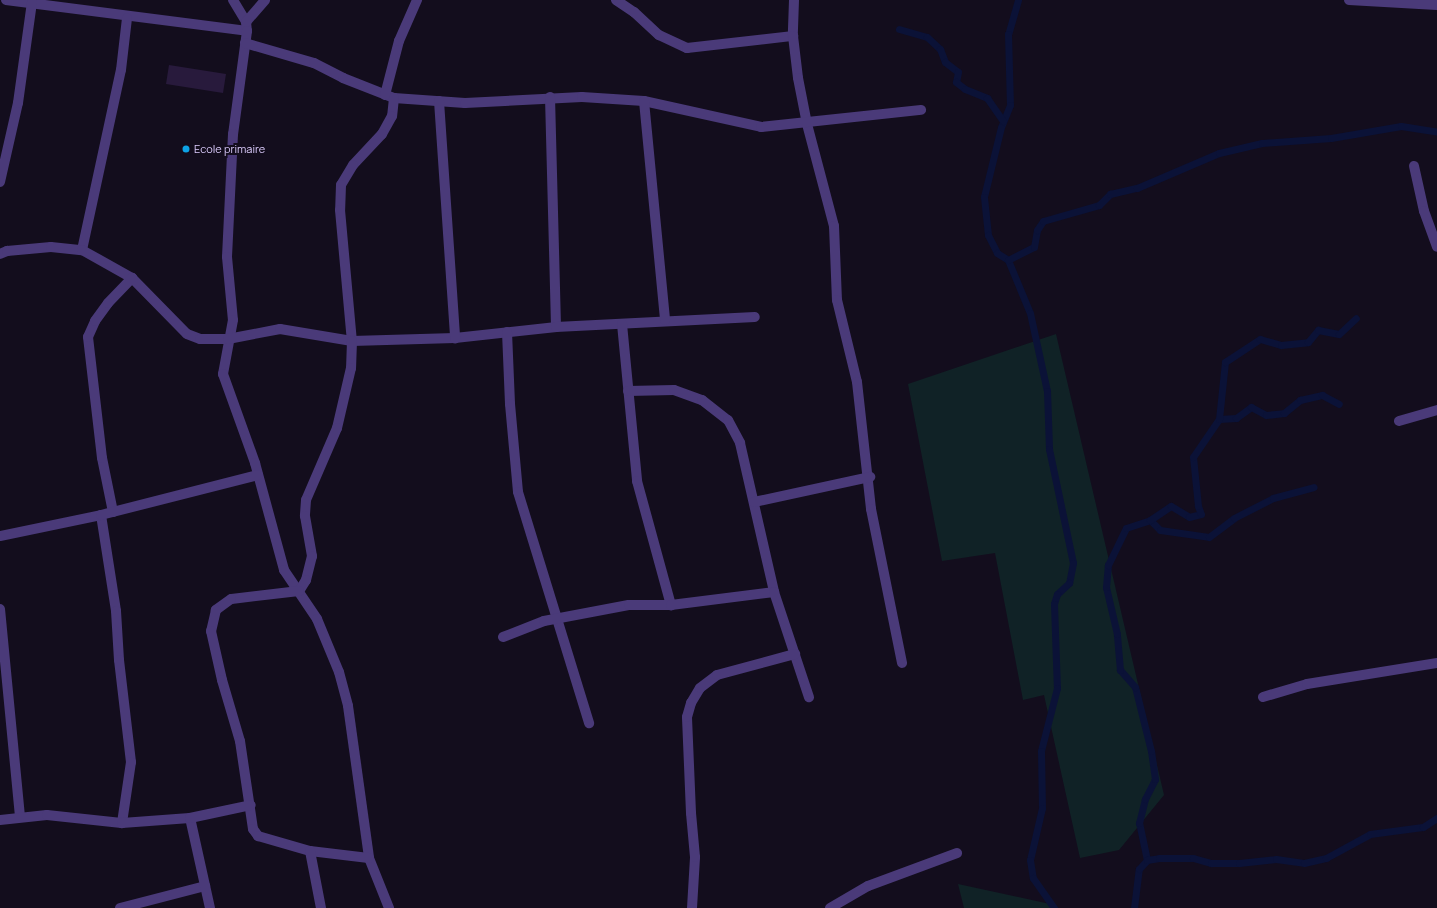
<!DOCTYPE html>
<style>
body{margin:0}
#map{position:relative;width:1437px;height:908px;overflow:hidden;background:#130d1d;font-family:Manrope,sans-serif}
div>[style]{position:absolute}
.green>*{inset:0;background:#102226}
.stream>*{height:7px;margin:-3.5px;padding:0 3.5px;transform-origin:3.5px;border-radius:3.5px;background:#0b1237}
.building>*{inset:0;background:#281a3c}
.street>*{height:10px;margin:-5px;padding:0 5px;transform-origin:5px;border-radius:5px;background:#4a3a79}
.dots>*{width:11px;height:11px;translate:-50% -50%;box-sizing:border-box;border:2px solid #130d1d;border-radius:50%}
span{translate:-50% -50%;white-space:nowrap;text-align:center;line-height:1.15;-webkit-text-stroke:4px #130d1d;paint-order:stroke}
.poi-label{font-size:11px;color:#dbcbfc}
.left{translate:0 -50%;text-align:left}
</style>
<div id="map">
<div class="green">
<div style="clip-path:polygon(1056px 334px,1164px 795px,1119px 850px,1080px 858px,1044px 695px,1023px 700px,995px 553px,942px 561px,908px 384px)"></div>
<div style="clip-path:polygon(958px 884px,1050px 904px,1054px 908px,964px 908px)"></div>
</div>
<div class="stream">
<div style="left:1018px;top:0;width:35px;rotate:106deg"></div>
<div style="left:1008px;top:34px;width:71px;rotate:88.4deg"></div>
<div style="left:1010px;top:105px;width:24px;rotate:112deg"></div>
<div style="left:1001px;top:127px;width:72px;rotate:103.7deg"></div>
<div style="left:984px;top:197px;width:38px;rotate:84deg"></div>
<div style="left:988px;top:235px;width:20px;rotate:63deg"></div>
<div style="left:997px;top:253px;width:13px;rotate:32deg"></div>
<div style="left:1008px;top:260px;width:57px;rotate:67.5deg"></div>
<div style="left:1030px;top:313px;width:80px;rotate:77.7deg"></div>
<div style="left:1047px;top:391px;width:58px;rotate:88deg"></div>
<div style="left:1049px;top:449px;width:116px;rotate:78.1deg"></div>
<div style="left:1073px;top:563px;width:20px;rotate:101deg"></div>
<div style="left:1069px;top:583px;width:16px;rotate:137deg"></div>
<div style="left:1057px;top:594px;width:10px;rotate:107deg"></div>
<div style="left:1054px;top:604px;width:84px;rotate:88deg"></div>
<div style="left:1057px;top:688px;width:65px;rotate:104.3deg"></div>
<div style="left:1041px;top:751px;width:57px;rotate:89deg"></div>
<div style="left:1042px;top:808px;width:53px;rotate:103deg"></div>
<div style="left:1030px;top:860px;width:18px;rotate:81deg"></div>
<div style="left:1033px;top:878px;width:37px;rotate:55deg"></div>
<div style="left:899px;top:29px;width:29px;rotate:16deg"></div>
<div style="left:927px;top:37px;width:18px;rotate:43deg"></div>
<div style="left:940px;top:49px;width:14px;rotate:69deg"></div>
<div style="left:945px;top:62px;width:16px;rotate:38deg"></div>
<div style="left:958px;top:72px;width:10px;rotate:101deg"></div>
<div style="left:956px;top:82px;width:11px;rotate:38deg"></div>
<div style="left:965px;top:89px;width:24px;rotate:22deg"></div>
<div style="left:987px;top:98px;width:28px;rotate:55deg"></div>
<div style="left:1008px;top:260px;width:29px;rotate:-27deg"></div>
<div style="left:1034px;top:247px;width:17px;rotate:-80deg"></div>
<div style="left:1037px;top:230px;width:11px;rotate:-56deg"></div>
<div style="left:1043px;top:221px;width:58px;rotate:-15.9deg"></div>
<div style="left:1099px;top:205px;width:16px;rotate:-45deg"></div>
<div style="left:1110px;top:194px;width:28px;rotate:-13deg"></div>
<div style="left:1137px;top:188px;width:89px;rotate:-23.1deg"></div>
<div style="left:1219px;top:153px;width:44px;rotate:-13.1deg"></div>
<div style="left:1262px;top:143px;width:69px;rotate:-4.1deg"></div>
<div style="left:1331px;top:138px;width:71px;rotate:-9.7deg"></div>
<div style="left:1401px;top:126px;width:36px;rotate:9deg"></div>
<div style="left:1219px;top:419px;width:17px;rotate:-3deg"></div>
<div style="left:1236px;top:418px;width:19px;rotate:-36deg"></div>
<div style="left:1251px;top:407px;width:17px;rotate:28deg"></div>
<div style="left:1266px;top:415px;width:18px;rotate:-6deg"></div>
<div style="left:1284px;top:413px;width:21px;rotate:-39deg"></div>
<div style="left:1300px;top:400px;width:23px;rotate:-13deg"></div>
<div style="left:1322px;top:395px;width:19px;rotate:28deg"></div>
<div style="left:1150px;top:520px;width:14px;rotate:45deg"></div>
<div style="left:1160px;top:530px;width:49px;rotate:8.1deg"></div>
<div style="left:1209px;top:537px;width:31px;rotate:-37deg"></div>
<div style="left:1234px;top:518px;width:44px;rotate:-27.1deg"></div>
<div style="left:1273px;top:498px;width:42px;rotate:-15deg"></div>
<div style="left:1147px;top:860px;width:38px;rotate:-102deg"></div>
<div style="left:1139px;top:823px;width:25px;rotate:-76deg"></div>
<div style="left:1145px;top:799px;width:22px;rotate:-63deg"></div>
<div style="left:1155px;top:779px;width:28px;rotate:-98deg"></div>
<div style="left:1151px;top:751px;width:66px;rotate:-104deg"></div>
<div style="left:1135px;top:687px;width:23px;rotate:-131deg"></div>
<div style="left:1120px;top:670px;width:36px;rotate:-95deg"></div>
<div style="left:1117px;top:634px;width:48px;rotate:-103.2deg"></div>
<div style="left:1106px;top:587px;width:22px;rotate:-85deg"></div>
<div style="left:1108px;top:565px;width:41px;rotate:-64.1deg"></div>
<div style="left:1126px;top:528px;width:25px;rotate:-18deg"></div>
<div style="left:1150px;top:520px;width:25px;rotate:-34deg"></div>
<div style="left:1171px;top:506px;width:21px;rotate:31deg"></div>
<div style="left:1189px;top:517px;width:12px;rotate:-14deg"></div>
<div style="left:1201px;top:514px;width:9px;rotate:-111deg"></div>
<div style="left:1198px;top:506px;width:49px;rotate:-95.8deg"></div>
<div style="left:1193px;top:457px;width:46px;rotate:-55.6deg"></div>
<div style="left:1219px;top:419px;width:57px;rotate:-84deg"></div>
<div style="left:1225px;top:362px;width:42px;rotate:-33.3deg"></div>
<div style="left:1260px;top:339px;width:22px;rotate:16deg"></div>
<div style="left:1281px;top:345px;width:27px;rotate:-6deg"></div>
<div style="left:1308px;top:342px;width:16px;rotate:-50deg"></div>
<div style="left:1318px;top:330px;width:21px;rotate:11deg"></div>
<div style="left:1339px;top:334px;width:23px;rotate:-43deg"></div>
<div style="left:1134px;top:908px;width:39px;rotate:-83deg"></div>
<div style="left:1139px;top:869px;width:12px;rotate:-48deg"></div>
<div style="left:1147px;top:860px;width:12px;rotate:-9deg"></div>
<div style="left:1159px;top:858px;width:34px"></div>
<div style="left:1193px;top:858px;width:19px;rotate:16deg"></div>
<div style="left:1211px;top:863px;width:28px"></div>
<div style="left:1239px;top:863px;width:37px;rotate:-6deg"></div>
<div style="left:1276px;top:859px;width:28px;rotate:8deg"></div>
<div style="left:1304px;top:863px;width:23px;rotate:-13deg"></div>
<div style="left:1326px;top:858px;width:50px;rotate:-28.6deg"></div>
<div style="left:1370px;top:834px;width:53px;rotate:-7.5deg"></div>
<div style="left:1423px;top:827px;width:17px;rotate:-33deg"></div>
</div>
<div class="building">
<div style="clip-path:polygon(169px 65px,226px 74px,223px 93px,166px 84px)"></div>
</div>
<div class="street">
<div style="left:6px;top:0;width:243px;rotate:7.3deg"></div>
<div style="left:233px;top:0;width:26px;rotate:59deg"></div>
<div style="left:246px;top:22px;width:9px;rotate:84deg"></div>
<div style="left:247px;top:31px;width:104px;rotate:97.7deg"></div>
<div style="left:233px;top:134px;width:123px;rotate:92.8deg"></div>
<div style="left:227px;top:257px;width:63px;rotate:84.6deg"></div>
<div style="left:233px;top:320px;width:55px;rotate:100.5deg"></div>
<div style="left:223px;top:374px;width:95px;rotate:70.2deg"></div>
<div style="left:255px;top:463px;width:111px;rotate:74.8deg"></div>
<div style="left:284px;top:570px;width:59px;rotate:56deg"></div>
<div style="left:317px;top:619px;width:57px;rotate:67.5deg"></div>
<div style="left:339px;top:672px;width:35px;rotate:75deg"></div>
<div style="left:348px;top:706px;width:153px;rotate:82.1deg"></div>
<div style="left:369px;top:858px;width:54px;rotate:68.2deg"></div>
<div style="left:616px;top:0;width:22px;rotate:34deg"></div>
<div style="left:634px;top:12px;width:34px;rotate:43deg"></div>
<div style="left:659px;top:35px;width:31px;rotate:25deg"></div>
<div style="left:687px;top:48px;width:107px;rotate:-6.5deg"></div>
<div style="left:794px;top:0;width:36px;rotate:92deg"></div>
<div style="left:793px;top:36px;width:42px;rotate:83.2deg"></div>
<div style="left:798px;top:78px;width:47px;rotate:78.9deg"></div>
<div style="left:807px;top:124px;width:106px;rotate:75.2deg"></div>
<div style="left:834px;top:226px;width:74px;rotate:87.7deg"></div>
<div style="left:837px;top:300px;width:84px;rotate:76.3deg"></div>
<div style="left:857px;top:382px;width:128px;rotate:83.7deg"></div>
<div style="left:871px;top:509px;width:157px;rotate:78.6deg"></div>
<div style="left:1349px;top:0;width:88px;rotate:3.3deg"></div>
<div style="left:246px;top:22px;width:29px;rotate:-49deg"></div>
<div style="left:245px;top:43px;width:72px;rotate:16.2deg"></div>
<div style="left:314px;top:63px;width:33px;rotate:27deg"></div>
<div style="left:343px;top:78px;width:55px;rotate:21.4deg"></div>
<div style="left:394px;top:98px;width:71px;rotate:4deg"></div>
<div style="left:465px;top:103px;width:117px;rotate:-2.9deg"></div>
<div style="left:582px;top:97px;width:62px;rotate:3.7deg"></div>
<div style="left:644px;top:101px;width:120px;rotate:12.5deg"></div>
<div style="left:761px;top:127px;width:161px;rotate:-6.1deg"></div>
<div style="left:385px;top:95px;width:56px;rotate:-75.5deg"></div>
<div style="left:399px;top:41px;width:45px;rotate:-66.3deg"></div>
<div style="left:550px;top:97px;width:230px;rotate:88.5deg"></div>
<div style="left:394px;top:98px;width:18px;rotate:96deg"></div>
<div style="left:392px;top:116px;width:21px;rotate:119deg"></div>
<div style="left:382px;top:134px;width:42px;rotate:133.1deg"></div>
<div style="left:353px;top:165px;width:23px;rotate:121deg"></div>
<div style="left:341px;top:185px;width:25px;rotate:92deg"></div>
<div style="left:340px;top:210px;width:132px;rotate:84.8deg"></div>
<div style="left:352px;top:341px;width:103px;rotate:-1.7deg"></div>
<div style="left:455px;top:338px;width:102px;rotate:-6.2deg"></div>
<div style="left:556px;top:327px;width:199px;rotate:-2.9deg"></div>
<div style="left:439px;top:101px;width:238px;rotate:86.1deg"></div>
<div style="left:644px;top:101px;width:220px;rotate:84.5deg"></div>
<div style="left:1414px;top:166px;width:46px;rotate:77.5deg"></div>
<div style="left:1424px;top:211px;width:38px;rotate:70deg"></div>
<div style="left:0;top:182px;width:81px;rotate:-77.2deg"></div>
<div style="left:18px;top:103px;width:102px;rotate:-82.1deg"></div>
<div style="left:82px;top:250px;width:184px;rotate:-77.8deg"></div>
<div style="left:121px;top:70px;width:52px;rotate:-83.4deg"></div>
<div style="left:0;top:254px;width:8px;rotate:-23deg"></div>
<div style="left:7px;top:251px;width:44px;rotate:-5.2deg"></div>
<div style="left:51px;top:247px;width:31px;rotate:6deg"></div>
<div style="left:82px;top:250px;width:57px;rotate:29.2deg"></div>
<div style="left:132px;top:278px;width:78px;rotate:45.5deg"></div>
<div style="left:187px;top:334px;width:14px;rotate:21deg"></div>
<div style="left:200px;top:339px;width:28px"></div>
<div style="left:228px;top:339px;width:53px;rotate:-10.9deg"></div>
<div style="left:280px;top:329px;width:73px;rotate:9.5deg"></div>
<div style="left:352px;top:341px;width:27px;rotate:92deg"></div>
<div style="left:351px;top:368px;width:62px;rotate:103.1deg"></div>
<div style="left:337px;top:428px;width:78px;rotate:113.3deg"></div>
<div style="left:306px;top:500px;width:16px;rotate:94deg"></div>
<div style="left:305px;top:516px;width:41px;rotate:80.1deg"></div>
<div style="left:312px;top:556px;width:25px;rotate:104deg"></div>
<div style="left:306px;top:580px;width:13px;rotate:122deg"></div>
<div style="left:299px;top:591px;width:68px;rotate:173.3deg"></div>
<div style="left:231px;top:599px;width:19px;rotate:144deg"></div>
<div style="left:216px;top:610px;width:22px;rotate:103deg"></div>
<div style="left:211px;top:631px;width:50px;rotate:77.3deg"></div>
<div style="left:222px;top:680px;width:64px;rotate:73.6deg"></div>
<div style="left:240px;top:741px;width:89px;rotate:81.6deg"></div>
<div style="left:253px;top:829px;width:9px;rotate:54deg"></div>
<div style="left:258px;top:836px;width:54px;rotate:16.1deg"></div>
<div style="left:310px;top:851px;width:59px;rotate:6.8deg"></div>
<div style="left:622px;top:324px;width:158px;rotate:84.5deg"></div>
<div style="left:637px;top:481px;width:129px;rotate:74.7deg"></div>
<div style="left:507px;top:332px;width:72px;rotate:87.6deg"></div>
<div style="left:510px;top:404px;width:88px;rotate:84.8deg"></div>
<div style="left:518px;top:492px;width:242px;rotate:72.9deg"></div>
<div style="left:628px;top:391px;width:46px;rotate:-1.2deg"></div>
<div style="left:674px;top:390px;width:30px;rotate:20deg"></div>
<div style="left:702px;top:400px;width:33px;rotate:38deg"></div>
<div style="left:728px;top:420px;width:26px;rotate:62deg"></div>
<div style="left:740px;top:443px;width:153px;rotate:77.1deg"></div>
<div style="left:1399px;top:421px;width:40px;rotate:-16deg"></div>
<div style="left:754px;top:502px;width:119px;rotate:-12.2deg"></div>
<div style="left:113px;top:512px;width:55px;rotate:-101.5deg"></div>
<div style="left:102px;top:458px;width:122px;rotate:-96.6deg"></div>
<div style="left:88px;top:337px;width:17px;rotate:-66deg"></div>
<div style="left:95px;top:321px;width:22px;rotate:-54deg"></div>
<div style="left:108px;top:303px;width:35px;rotate:-46deg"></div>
<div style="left:101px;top:515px;width:97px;rotate:81.1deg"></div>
<div style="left:116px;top:611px;width:49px;rotate:86.5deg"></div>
<div style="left:119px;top:660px;width:103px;rotate:83.3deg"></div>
<div style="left:131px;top:762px;width:62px;rotate:98.4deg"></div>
<div style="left:0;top:536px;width:103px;rotate:-11.7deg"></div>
<div style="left:101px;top:515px;width:162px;rotate:-14.3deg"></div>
<div style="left:0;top:609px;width:209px;rotate:84.5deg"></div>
<div style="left:503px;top:637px;width:44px;rotate:-21.3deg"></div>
<div style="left:544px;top:621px;width:86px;rotate:-10.7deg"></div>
<div style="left:629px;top:605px;width:42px"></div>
<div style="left:671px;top:605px;width:104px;rotate:-7.2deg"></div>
<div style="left:774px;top:592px;width:111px;rotate:71.6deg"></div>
<div style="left:1263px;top:697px;width:46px;rotate:-16.5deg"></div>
<div style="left:1307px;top:684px;width:132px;rotate:-9.2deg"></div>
<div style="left:0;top:820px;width:47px;rotate:-6.1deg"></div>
<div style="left:47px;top:815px;width:75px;rotate:6.1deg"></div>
<div style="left:122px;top:823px;width:68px;rotate:-4.2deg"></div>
<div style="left:310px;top:851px;width:58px;rotate:79.1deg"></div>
<div style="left:120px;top:908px;width:88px;rotate:-14.5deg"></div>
<div style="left:210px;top:908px;width:92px;rotate:-102.5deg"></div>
<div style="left:190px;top:818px;width:62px;rotate:-12deg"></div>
<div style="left:692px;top:908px;width:51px;rotate:-86.6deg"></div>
<div style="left:695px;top:857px;width:44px;rotate:-95.2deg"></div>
<div style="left:691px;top:813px;width:96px;rotate:-92.4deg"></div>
<div style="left:687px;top:717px;width:15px;rotate:-74deg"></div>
<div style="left:691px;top:703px;width:17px;rotate:-59deg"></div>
<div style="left:700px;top:688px;width:21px;rotate:-37deg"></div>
<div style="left:717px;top:675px;width:81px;rotate:-15.1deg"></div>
<div style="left:830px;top:908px;width:44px;rotate:-30.1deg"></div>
<div style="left:868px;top:886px;width:95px;rotate:-20.3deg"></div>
</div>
<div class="dots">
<div style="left:186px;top:149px;background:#0da2e6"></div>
</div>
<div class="poi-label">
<span class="left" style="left:194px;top:149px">Ecole primaire</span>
</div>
</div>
